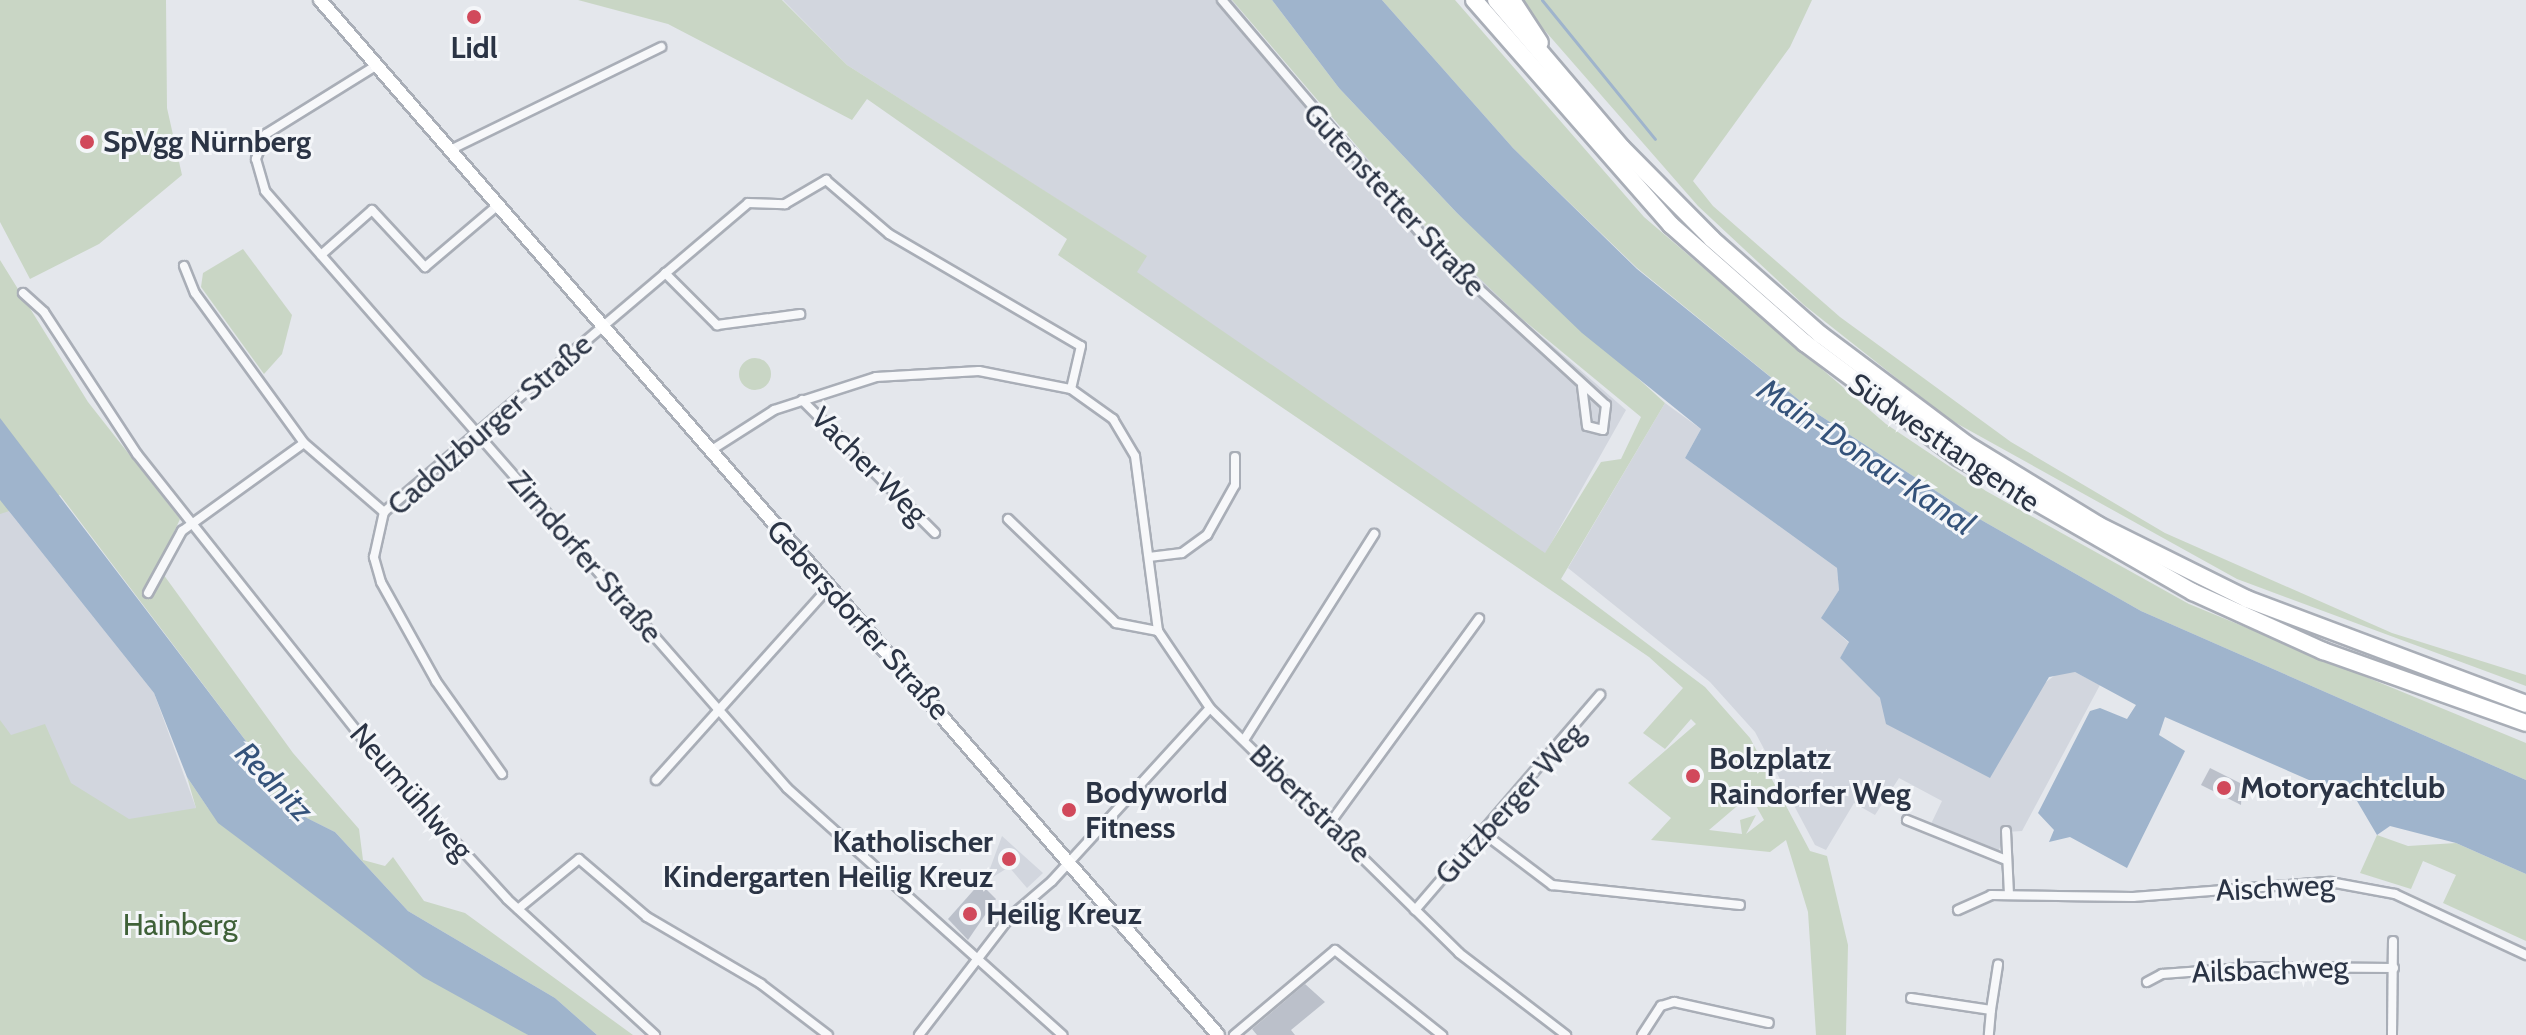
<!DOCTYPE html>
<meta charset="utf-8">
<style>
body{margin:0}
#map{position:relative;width:2526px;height:1035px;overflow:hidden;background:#e4e7ec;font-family:Cabin,sans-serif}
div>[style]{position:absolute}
.built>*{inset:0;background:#d2d6de}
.green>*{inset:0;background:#c9d6c5}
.round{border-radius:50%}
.water>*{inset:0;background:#9fb4cc}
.stream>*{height:3px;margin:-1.5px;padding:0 1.5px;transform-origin:1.5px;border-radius:1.5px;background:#9fb4cc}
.building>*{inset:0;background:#bbc0ca}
.roads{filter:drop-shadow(2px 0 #a9aeb7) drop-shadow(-2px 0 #a9aeb7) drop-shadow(0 2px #a9aeb7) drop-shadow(0 -2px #a9aeb7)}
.street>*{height:8px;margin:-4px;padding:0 4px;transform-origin:4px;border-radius:4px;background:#f7f8fa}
.secondary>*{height:12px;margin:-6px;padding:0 6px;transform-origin:6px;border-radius:6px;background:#fff}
.highway>*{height:16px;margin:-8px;padding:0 8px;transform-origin:8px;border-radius:8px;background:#fff}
.dots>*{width:22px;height:22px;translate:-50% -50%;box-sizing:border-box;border:4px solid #f4f6f9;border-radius:50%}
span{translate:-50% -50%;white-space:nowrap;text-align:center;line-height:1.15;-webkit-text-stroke:6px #f4f6f9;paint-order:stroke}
.poi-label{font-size:30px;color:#2b3445;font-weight:700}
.left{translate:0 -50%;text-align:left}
.right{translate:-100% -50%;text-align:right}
.street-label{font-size:30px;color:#2b3445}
.park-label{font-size:30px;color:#3f6138}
.water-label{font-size:32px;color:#34527a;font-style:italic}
</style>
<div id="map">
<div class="built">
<div style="clip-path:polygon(783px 0,1232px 0,1322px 111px,1521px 318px,1626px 410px,1545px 554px,1136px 272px,1146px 256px,847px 65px)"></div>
<div style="clip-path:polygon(1665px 403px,1701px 429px,1685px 458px,1837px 568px,1839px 590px,1822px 618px,1849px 643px,1840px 658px,1880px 698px,2042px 685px,2058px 673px,2075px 672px,2100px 685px,2022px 831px,2006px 832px,1997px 855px,1930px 826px,1942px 801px,1899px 778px,1875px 815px,1854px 803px,1826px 850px,1815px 845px,1755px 732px,1710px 682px,1568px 568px)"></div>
<div style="clip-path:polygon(0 500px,154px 693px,196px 808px,173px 821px,96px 828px,0 740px)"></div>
<div style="clip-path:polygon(1002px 836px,1043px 873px,1027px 888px,1009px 867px,985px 882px)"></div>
</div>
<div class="green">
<div style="clip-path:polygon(0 0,166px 0,167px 108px,182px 175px,99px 244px,30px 279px,0 222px)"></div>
<div style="clip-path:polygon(evenodd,578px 0,782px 0,847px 65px,1147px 256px,1137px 272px,1545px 553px,1601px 462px,1621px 459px,1641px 417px,1521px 318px,1426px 227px,1232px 0,1272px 0,1339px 88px,1457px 213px,1665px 403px,1561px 579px,1705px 687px,1750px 738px,1810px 851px,1827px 856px,1848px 945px,1846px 1035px,1816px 1035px,1808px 912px,1786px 840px,1770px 852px,1651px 840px,1671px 818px,1628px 783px,1696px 724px,1691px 719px,1665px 749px,1643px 733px,1683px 688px,1649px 657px,1058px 255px,1067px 239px,867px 99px,852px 120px,668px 24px,578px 0,1750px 795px,1764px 820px,1746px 834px,1756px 815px,1740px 820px,1742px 834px,1709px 830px,1750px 795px)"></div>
<div style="clip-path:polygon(1382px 0,1455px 0,1644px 217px,1886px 424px,1986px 491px,2189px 604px,2526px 743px,2526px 780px,2141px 611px,1976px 517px,1810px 409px,1637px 268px,1513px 148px)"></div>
<div style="clip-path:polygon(1518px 0,1812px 0,1790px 47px,1693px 181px,1713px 206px,1840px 317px,2011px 442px,2165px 533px,2392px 633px,2526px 675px,2526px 686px,2237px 579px,1947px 418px,1804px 305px,1698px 206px)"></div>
<div style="clip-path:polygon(243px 249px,292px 315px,282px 354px,264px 374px,201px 287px,203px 273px)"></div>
<div style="clip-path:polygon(0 260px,88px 402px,180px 519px,158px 567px,293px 753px,359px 829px,363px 860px,385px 866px,393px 857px,424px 901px,465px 913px,633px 1035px,597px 1035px,555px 998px,408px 911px,335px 832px,271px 800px,268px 770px,60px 495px,0 514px)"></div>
<div class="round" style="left:739px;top:358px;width:32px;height:32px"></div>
<div style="clip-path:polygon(0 720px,11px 735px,45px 724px,71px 783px,129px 819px,196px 808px,187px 777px,208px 808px,528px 1035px,0 1035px)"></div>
<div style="clip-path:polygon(2377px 835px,2408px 846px,2456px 843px,2526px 874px,2526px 941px,2443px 903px,2456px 875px,2423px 861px,2411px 889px,2360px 873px)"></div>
</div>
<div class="water">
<div style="clip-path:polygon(1272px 0,1382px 0,1513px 148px,1637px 269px,1810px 409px,1976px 517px,2141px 611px,2526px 780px,2526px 874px,2456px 843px,2390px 826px,2377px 835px,2357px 801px,2165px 717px,2159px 735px,2185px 751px,2127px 868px,2070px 837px,2049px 842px,2054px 830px,2038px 813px,2090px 711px,2100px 708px,2127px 719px,2136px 705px,2075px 672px,2049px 677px,1990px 778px,1886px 724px,1880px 698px,1840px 658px,1849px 642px,1821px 618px,1839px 590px,1837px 568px,1685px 458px,1701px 429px,1582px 333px,1457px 213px,1339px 88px)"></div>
<div style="clip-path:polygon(0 418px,268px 770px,271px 800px,335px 832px,408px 911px,555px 998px,597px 1035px,528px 1035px,423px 977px,218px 823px,187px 777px,154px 693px,0 500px)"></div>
</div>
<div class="stream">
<div style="left:1542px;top:0;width:179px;rotate:50.9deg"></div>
</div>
<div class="building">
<div style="clip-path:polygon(2210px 768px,2242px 784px,2241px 805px,2201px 785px)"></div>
<div style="clip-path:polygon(980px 883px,996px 899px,968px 940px,948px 919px)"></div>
<div style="clip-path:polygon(1305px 984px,1325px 1002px,1291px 1030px,1295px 1035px,1257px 1035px,1252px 1029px)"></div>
</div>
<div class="roads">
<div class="street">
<div style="left:1222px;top:0;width:319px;rotate:49.6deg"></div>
<div style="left:1429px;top:243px;width:240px;rotate:42.5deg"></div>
<div style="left:1606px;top:405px;width:25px;rotate:97deg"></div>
<div style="left:1603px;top:430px;width:16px;rotate:-166deg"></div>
<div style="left:1587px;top:426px;width:40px;rotate:-97.1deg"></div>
<div style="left:377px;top:65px;width:131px;rotate:148.1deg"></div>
<div style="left:266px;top:134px;width:27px;rotate:112deg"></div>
<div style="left:256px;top:159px;width:33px;rotate:74deg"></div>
<div style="left:265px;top:191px;width:793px;rotate:48.83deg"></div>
<div style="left:787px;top:788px;width:370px;rotate:41.9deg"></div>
<div style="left:450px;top:150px;width:235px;rotate:-26deg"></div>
<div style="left:321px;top:255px;width:68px;rotate:-41.4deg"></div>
<div style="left:372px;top:210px;width:78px;rotate:47.1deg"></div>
<div style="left:425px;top:267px;width:96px;rotate:-40.3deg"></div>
<div style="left:184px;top:266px;width:29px;rotate:68deg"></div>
<div style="left:195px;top:293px;width:185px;rotate:54deg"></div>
<div style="left:304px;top:443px;width:106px;rotate:40.8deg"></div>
<div style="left:665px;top:273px;width:74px;rotate:45deg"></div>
<div style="left:717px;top:325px;width:84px;rotate:-7.5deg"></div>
<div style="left:23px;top:293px;width:28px;rotate:42deg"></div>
<div style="left:44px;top:312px;width:170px;rotate:56.8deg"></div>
<div style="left:137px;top:454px;width:388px;rotate:51.6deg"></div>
<div style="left:378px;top:758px;width:191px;rotate:47.5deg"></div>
<div style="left:507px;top:899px;width:201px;rotate:42.6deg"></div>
<div style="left:802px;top:400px;width:188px;rotate:45deg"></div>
<div style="left:710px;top:451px;width:76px;rotate:-32.6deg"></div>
<div style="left:774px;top:410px;width:107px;rotate:-17.9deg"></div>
<div style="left:876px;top:377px;width:103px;rotate:-3.3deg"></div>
<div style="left:979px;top:371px;width:94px;rotate:11.1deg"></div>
<div style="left:1071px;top:389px;width:52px;rotate:35.5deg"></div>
<div style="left:1113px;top:419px;width:43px;rotate:59.3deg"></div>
<div style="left:1135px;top:456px;width:177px;rotate:82.5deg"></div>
<div style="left:1158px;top:631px;width:93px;rotate:56deg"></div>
<div style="left:1008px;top:519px;width:150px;rotate:43.9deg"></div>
<div style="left:1116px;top:623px;width:43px;rotate:10.8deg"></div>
<div style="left:1149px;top:557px;width:33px;rotate:-7deg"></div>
<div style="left:1182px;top:553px;width:31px;rotate:-36deg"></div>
<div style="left:1207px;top:535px;width:57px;rotate:-60.8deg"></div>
<div style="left:1235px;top:485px;width:28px;rotate:-90deg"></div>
<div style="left:148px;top:593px;width:71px;rotate:-61.3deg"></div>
<div style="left:182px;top:531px;width:150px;rotate:-35.8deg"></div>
<div style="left:1244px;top:740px;width:244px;rotate:-57.7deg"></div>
<div style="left:502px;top:774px;width:114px;rotate:-125.4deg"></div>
<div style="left:436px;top:681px;width:113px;rotate:-119.1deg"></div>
<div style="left:381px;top:582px;width:26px;rotate:-106deg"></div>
<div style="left:374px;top:557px;width:46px;rotate:-77.5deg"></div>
<div style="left:384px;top:512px;width:477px;rotate:-40.3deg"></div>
<div style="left:748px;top:203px;width:37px;rotate:2deg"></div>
<div style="left:785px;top:204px;width:48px;rotate:-30.3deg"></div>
<div style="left:826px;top:180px;width:83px;rotate:40.6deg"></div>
<div style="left:889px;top:234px;width:222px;rotate:30.3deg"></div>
<div style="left:1081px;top:346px;width:44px;rotate:103.1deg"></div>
<div style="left:656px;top:780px;width:259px;rotate:-48.1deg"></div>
<div style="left:1907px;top:820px;width:107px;rotate:22deg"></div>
<div style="left:1330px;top:823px;width:253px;rotate:-53.9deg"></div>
<div style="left:2006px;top:831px;width:63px;rotate:87.3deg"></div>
<div style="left:1482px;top:832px;width:88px;rotate:37.1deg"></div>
<div style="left:1552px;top:885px;width:189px;rotate:6.1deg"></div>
<div style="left:518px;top:909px;width:79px;rotate:-39.3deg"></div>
<div style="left:579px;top:859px;width:89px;rotate:40.5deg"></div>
<div style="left:647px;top:917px;width:132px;rotate:30.4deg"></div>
<div style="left:761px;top:984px;width:84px;rotate:37.3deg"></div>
<div style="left:1415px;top:910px;width:284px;rotate:-49.3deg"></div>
<div style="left:1958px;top:910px;width:36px;rotate:-24deg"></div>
<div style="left:1991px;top:895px;width:142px;rotate:0.8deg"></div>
<div style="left:2133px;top:897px;width:198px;rotate:-4.4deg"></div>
<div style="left:2330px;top:882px;width:66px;rotate:10.5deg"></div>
<div style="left:2395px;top:894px;width:145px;rotate:25deg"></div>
<div style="left:2147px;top:982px;width:17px;rotate:-28deg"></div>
<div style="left:2162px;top:974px;width:94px;rotate:-4.3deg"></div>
<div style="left:2256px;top:967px;width:138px;rotate:0.4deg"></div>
<div style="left:1911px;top:998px;width:81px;rotate:8.5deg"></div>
<div style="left:1991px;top:1010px;width:25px;rotate:95deg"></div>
<div style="left:1991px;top:1010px;width:46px;rotate:-81.2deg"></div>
<div style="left:919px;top:1035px;width:149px;rotate:-52.4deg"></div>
<div style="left:1010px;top:917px;width:55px;rotate:-40.6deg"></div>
<div style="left:1052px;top:881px;width:234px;rotate:-47.6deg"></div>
<div style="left:1210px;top:708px;width:349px;rotate:44.5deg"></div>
<div style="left:1459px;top:953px;width:135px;rotate:37.5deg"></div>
<div style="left:1234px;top:1035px;width:132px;rotate:-40.1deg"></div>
<div style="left:1335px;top:950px;width:137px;rotate:38.5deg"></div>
<div style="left:1642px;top:1035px;width:35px;rotate:-57deg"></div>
<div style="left:1661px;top:1006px;width:14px;rotate:-17deg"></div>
<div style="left:1674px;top:1002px;width:97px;rotate:12.5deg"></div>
<div style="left:2392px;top:1035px;width:94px;rotate:-89.4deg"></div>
</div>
<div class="secondary">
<div style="left:320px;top:0;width:1370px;rotate:49.05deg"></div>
</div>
<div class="highway">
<div style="left:1474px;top:0;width:299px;rotate:48.8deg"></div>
<div style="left:1671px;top:225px;width:179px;rotate:41.4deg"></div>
<div style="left:1805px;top:343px;width:191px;rotate:36.7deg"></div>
<div style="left:1958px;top:457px;width:271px;rotate:29.9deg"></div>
<div style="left:2193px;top:592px;width:143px;rotate:24.4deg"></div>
<div style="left:2323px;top:651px;width:215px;rotate:19.5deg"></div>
<div style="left:1496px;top:0;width:194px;rotate:49.6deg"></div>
<div style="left:1622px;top:148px;width:128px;rotate:45.3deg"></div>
<div style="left:1712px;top:239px;width:145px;rotate:41.4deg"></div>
<div style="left:1821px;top:335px;width:181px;rotate:36.9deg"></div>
<div style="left:1966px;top:444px;width:155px;rotate:31.5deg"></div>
<div style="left:2098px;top:525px;width:166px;rotate:26.4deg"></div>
<div style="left:2247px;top:599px;width:298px;rotate:20.6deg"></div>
<div style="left:1512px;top:0;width:51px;rotate:56.9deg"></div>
</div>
</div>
<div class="dots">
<div style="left:474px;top:17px;background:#d1495b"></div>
<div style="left:87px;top:142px;background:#d1495b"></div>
<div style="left:1693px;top:776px;background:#d1495b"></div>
<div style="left:2224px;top:788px;background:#d1495b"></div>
<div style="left:1069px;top:810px;background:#d1495b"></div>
<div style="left:1009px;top:859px;background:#d1495b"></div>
<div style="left:970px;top:914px;background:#d1495b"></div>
</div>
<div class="poi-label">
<span style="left:474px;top:48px">Lidl</span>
<span class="left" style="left:103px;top:142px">SpVgg Nürnberg</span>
<span class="left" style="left:1709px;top:776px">Bolzplatz<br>Raindorfer Weg</span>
<span class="left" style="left:2240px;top:788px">Motoryachtclub</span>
<span class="left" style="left:1085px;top:810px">Bodyworld<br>Fitness</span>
<span class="right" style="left:993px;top:859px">Katholischer<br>Kindergarten Heilig Kreuz</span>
<span class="left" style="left:986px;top:914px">Heilig Kreuz</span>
</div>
<div class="street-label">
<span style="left:1394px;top:200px;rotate:47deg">Gutenstetter Straße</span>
<span style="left:490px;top:425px;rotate:-41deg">Cadolzburger Straße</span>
<span style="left:1944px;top:443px;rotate:34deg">Südwesttangente</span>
<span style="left:869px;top:466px;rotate:45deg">Vacher Weg</span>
<span style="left:585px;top:557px;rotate:49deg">Zirndorfer Straße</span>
<span style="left:858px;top:620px;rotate:48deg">Gebersdorfer Straße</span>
<span style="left:411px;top:792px;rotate:49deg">Neumühlweg</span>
<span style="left:1310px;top:804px;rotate:44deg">Bibertstraße</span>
<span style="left:1510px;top:804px;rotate:-48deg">Gutzberger Weg</span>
<span style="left:2275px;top:888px;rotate:-3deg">Aischweg</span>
<span style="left:2270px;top:970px;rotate:-2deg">Ailsbachweg</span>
</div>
<div class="park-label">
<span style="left:180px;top:925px">Hainberg</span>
</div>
<div class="water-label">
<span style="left:1866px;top:457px;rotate:34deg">Main-Donau-Kanal</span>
<span style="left:274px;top:782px;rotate:46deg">Rednitz</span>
</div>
</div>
